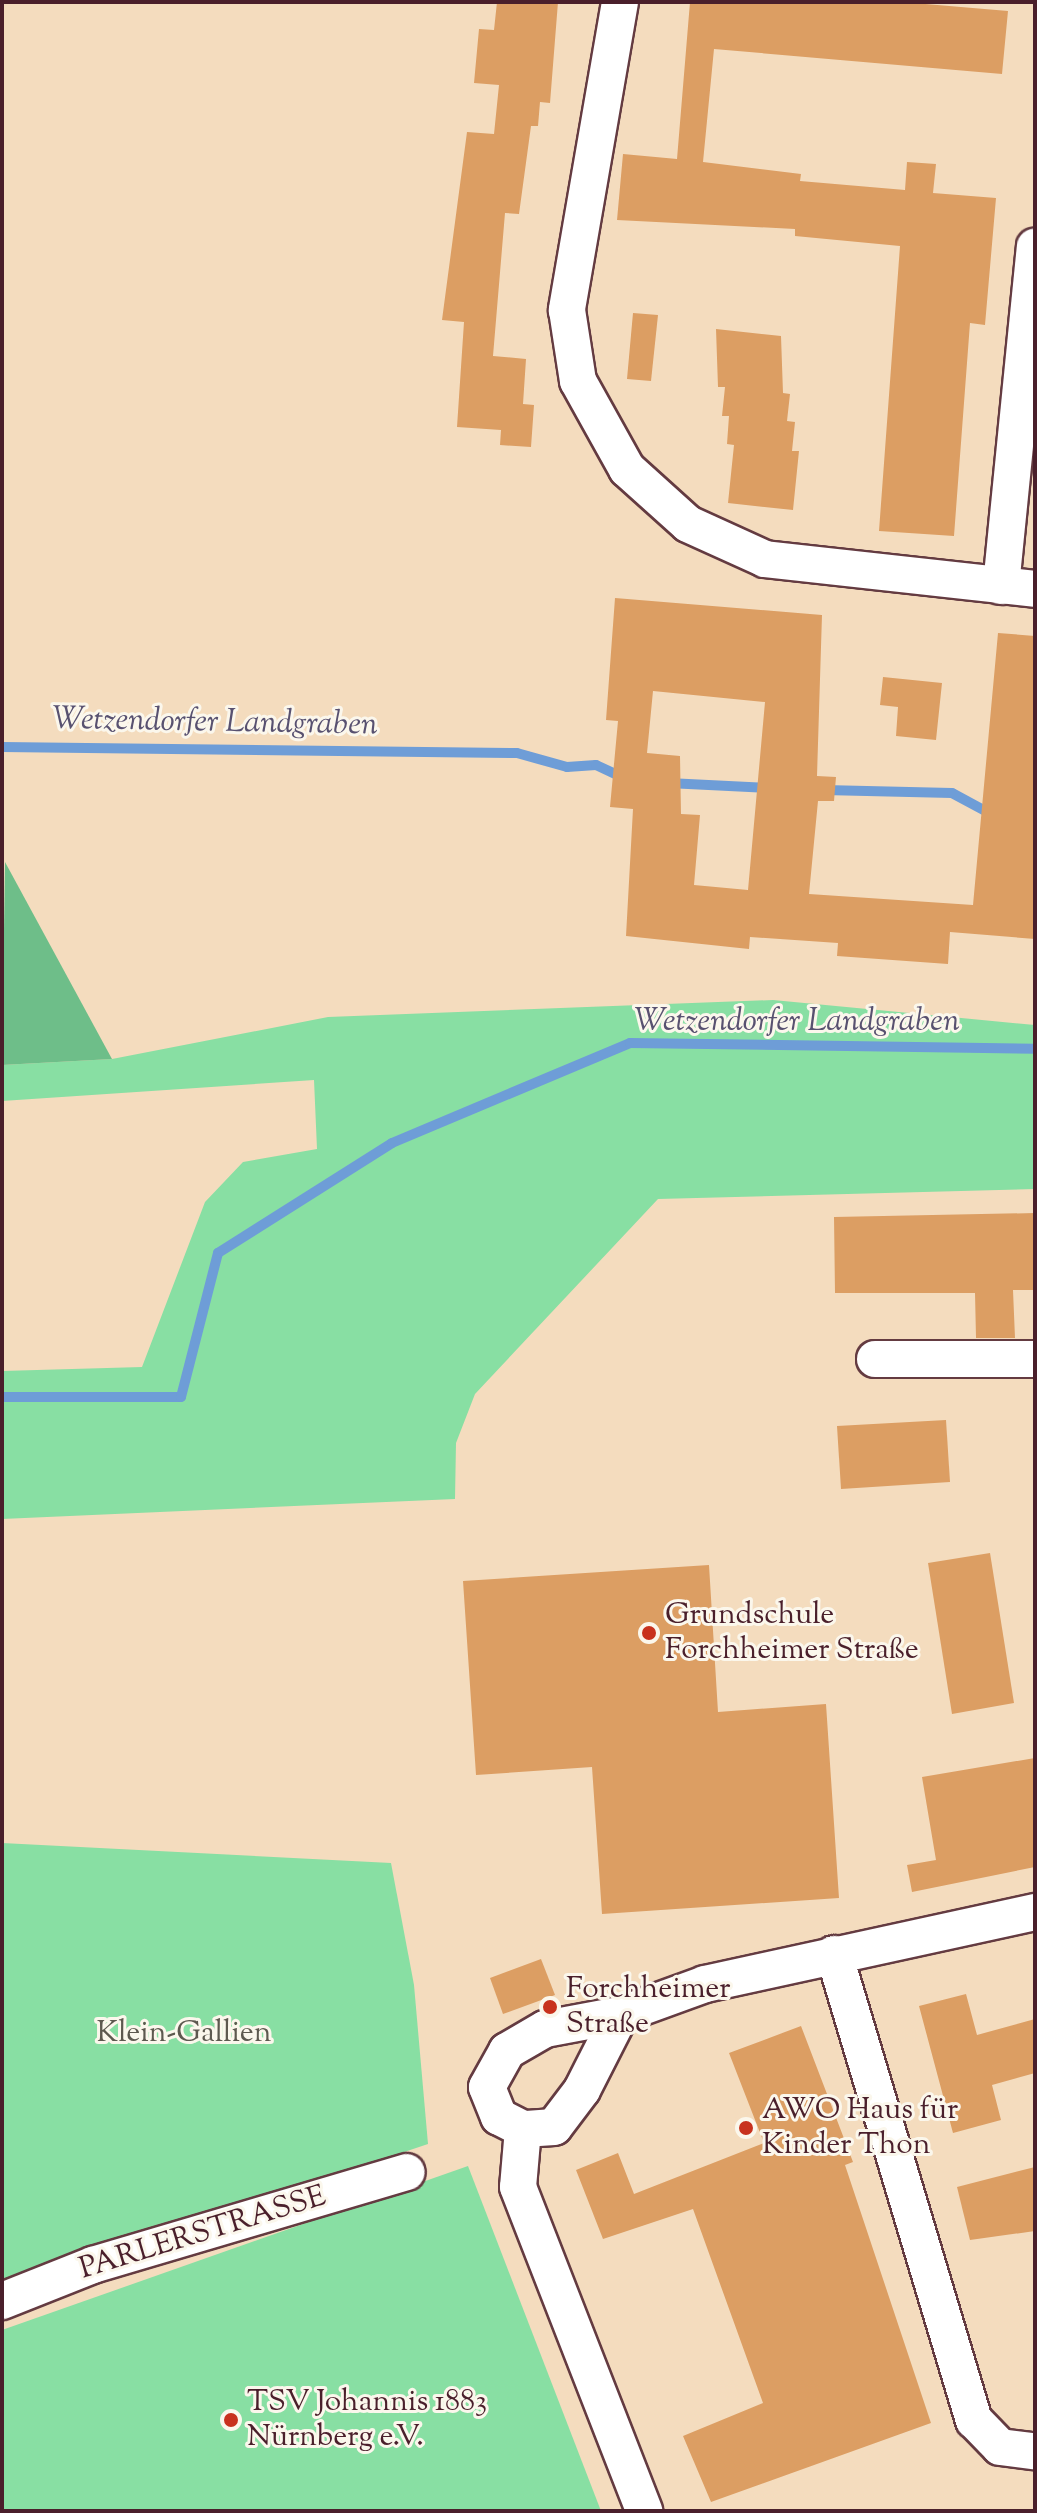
<!DOCTYPE html>
<meta charset="utf-8">
<style>
body{margin:0}
#map{position:relative;width:1037px;height:2513px;overflow:hidden;background:#f4dcbe;font-family:"Sorts Mill Goudy",serif}
div>[style]{position:absolute}
.green>*{inset:0;background:#88dfa3}
.forest>*{inset:0;background:#6ebe89}
.stream>*{height:10px;margin:-5px;padding:0 5px;transform-origin:5px;border-radius:5px;background:#6e9dd7}
.building>*{inset:0;background:#dc9e63}
.roads{filter:drop-shadow(2px 0 #643b41) drop-shadow(-2px 0 #643b41) drop-shadow(0 2px #643b41) drop-shadow(0 -2px #643b41)}
.street>*{height:36px;margin:-18px;padding:0 18px;transform-origin:18px;border-radius:18px;background:#fff}
.dots>*{width:22px;height:22px;translate:-50% -50%;box-sizing:border-box;border:4px solid #fbf7ec;border-radius:50%}
span{translate:-50% -50%;white-space:nowrap;text-align:center;line-height:1.15;-webkit-text-stroke:6px #fbf7ec;paint-order:stroke}
.poi-label{font-size:30px;color:#4a1f2b}
.left{translate:0 -50%;text-align:left}
.park-label{font-size:30px;color:#5d594f}
.street-label{font-size:30px;color:#4a1f2b}
.water-label{font-size:32px;color:#585170;font-style:italic}
.frame{position:absolute;inset:0;border:4px solid #4a1f2b;pointer-events:none}
</style>
<div id="map">
<div class="green">
<div style="clip-path:polygon(773px 1000px,1035px 1025px,1035px 1189px,658px 1199px,475px 1394px,456px 1443px,455px 1499px,2px 1519px,2px 1371px,142px 1367px,205px 1202px,243px 1162px,317px 1149px,314px 1080px,2px 1101px,2px 1065px,112px 1059px,328px 1017px)"></div>
<div style="clip-path:polygon(2px 1843px,391px 1863px,414px 1985px,428px 2144px,2px 2287px)"></div>
<div style="clip-path:polygon(468px 2166px,601px 2511px,2px 2511px,2px 2330px)"></div>
</div>
<div class="forest">
<div style="clip-path:polygon(5px 862px,112px 1059px,2px 1065px)"></div>
</div>
<div class="stream">
<div style="left:2px;top:747px;width:515px;rotate:0.67deg"></div>
<div style="left:517px;top:753px;width:52px;rotate:15.6deg"></div>
<div style="left:567px;top:767px;width:29px;rotate:-4deg"></div>
<div style="left:596px;top:765px;width:31px;rotate:25deg"></div>
<div style="left:668px;top:783px;width:100px;rotate:2.9deg"></div>
<div style="left:824px;top:790px;width:128px;rotate:1.3deg"></div>
<div style="left:952px;top:793px;width:44px;rotate:28.3deg"></div>
<div style="left:2px;top:1397px;width:179px"></div>
<div style="left:181px;top:1397px;width:149px;rotate:-75.6deg"></div>
<div style="left:218px;top:1253px;width:206px;rotate:-32.3deg"></div>
<div style="left:392px;top:1143px;width:258px;rotate:-22.8deg"></div>
<div style="left:630px;top:1043px;width:405px;rotate:0.8deg"></div>
</div>
<div class="building">
<div style="clip-path:polygon(497px 2px,558px 2px,550px 103px,540px 102px,538px 126px,531px 126px,519px 214px,505px 213px,493px 356px,526px 359px,523px 404px,534px 405px,531px 447px,500px 445px,501px 430px,457px 427px,464px 322px,442px 320px,467px 132px,494px 134px,499px 85px,474px 83px,479px 29px,494px 30px)"></div>
<div style="clip-path:polygon(690px 2px,902px 2px,1008px 11px,1002px 74px,714px 49px,703px 162px,801px 174px,800px 181px,905px 190px,907px 162px,936px 164px,933px 193px,996px 198px,985px 325px,970px 323px,954px 536px,879px 531px,900px 246px,795px 236px,795px 229px,617px 220px,623px 154px,677px 159px)"></div>
<div style="clip-path:polygon(633px 313px,658px 315px,651px 381px,627px 379px)"></div>
<div style="clip-path:polygon(716px 329px,781px 336px,783px 393px,790px 394px,787px 421px,795px 422px,792px 451px,799px 451px,793px 510px,728px 503px,734px 445px,727px 444px,729px 416px,722px 416px,725px 387px,718px 387px)"></div>
<div style="clip-path:polygon(evenodd,615px 598px,822px 615px,817px 776px,836px 777px,834px 801px,818px 801px,809px 894px,973px 905px,998px 633px,1035px 636px,1035px 939px,950px 932px,948px 964px,837px 956px,838px 943px,750px 937px,749px 949px,626px 936px,633px 809px,610px 807px,618px 721px,606px 720px,615px 598px,653px 691px,765px 702px,748px 890px,694px 885px,700px 815px,681px 814px,680px 756px,647px 753px,653px 691px)"></div>
<div style="clip-path:polygon(883px 677px,942px 683px,936px 740px,896px 736px,898px 707px,880px 705px)"></div>
<div style="clip-path:polygon(1035px 1213px,1035px 1290px,1013px 1290px,1015px 1338px,976px 1338px,975px 1293px,835px 1293px,834px 1217px)"></div>
<div style="clip-path:polygon(946px 1420px,950px 1482px,841px 1489px,837px 1426px)"></div>
<div style="clip-path:polygon(990px 1553px,1014px 1703px,952px 1714px,928px 1563px)"></div>
<div style="clip-path:polygon(709px 1565px,718px 1712px,826px 1704px,839px 1898px,602px 1914px,592px 1767px,476px 1775px,463px 1581px)"></div>
<div style="clip-path:polygon(1035px 1758px,1035px 1867px,912px 1892px,907px 1865px,936px 1860px,922px 1777px)"></div>
<div style="clip-path:polygon(541px 1959px,555px 1995px,503px 2014px,490px 1978px)"></div>
<div style="clip-path:polygon(966px 1994px,977px 2035px,1035px 2019px,1035px 2073px,992px 2085px,1001px 2120px,953px 2133px,919px 2006px)"></div>
<div style="clip-path:polygon(801px 2026px,853px 2162px,845px 2165px,931px 2423px,711px 2502px,683px 2436px,763px 2403px,693px 2209px,603px 2239px,576px 2170px,618px 2153px,634px 2194px,764px 2143px,729px 2053px)"></div>
<div style="clip-path:polygon(1035px 2167px,1035px 2231px,970px 2240px,957px 2187px)"></div>
</div>
<div class="roads">
<div class="street">
<div style="left:620px;top:2px;width:313px;rotate:99.8deg"></div>
<div style="left:567px;top:310px;width:72px;rotate:81.2deg"></div>
<div style="left:578px;top:381px;width:101px;rotate:60.9deg"></div>
<div style="left:627px;top:469px;width:82px;rotate:42deg"></div>
<div style="left:688px;top:524px;width:85px;rotate:24.4deg"></div>
<div style="left:765px;top:559px;width:272px;rotate:6.3deg"></div>
<div style="left:1001px;top:586px;width:341px;rotate:-84.3deg"></div>
<div style="left:875px;top:1359px;width:160px"></div>
<div style="left:834px;top:1954px;width:487px;rotate:73.3deg"></div>
<div style="left:974px;top:2420px;width:37px;rotate:46deg"></div>
<div style="left:1000px;top:2447px;width:35px;rotate:7deg"></div>
<div style="left:620px;top:2015px;width:84px;rotate:116.9deg"></div>
<div style="left:582px;top:2090px;width:46px;rotate:127.1deg"></div>
<div style="left:554px;top:2127px;width:31px;rotate:176deg"></div>
<div style="left:523px;top:2129px;width:27px;rotate:-153deg"></div>
<div style="left:499px;top:2117px;width:32px;rotate:-112deg"></div>
<div style="left:487px;top:2087px;width:41px;rotate:-60.9deg"></div>
<div style="left:507px;top:2051px;width:44px;rotate:-30.1deg"></div>
<div style="left:545px;top:2029px;width:76px;rotate:-10.6deg"></div>
<div style="left:620px;top:2015px;width:90px;rotate:-20deg"></div>
<div style="left:705px;top:1984px;width:338px;rotate:-12.3deg"></div>
<div style="left:523px;top:2129px;width:58px;rotate:94.9deg"></div>
<div style="left:518px;top:2187px;width:348px;rotate:68.7deg"></div>
<div style="left:2px;top:2301px;width:98px;rotate:-21.6deg"></div>
<div style="left:93px;top:2265px;width:327px;rotate:-16.5deg"></div>
</div>
</div>
<div class="dots">
<div style="left:649px;top:1633px;background:#c8321e"></div>
<div style="left:550px;top:2007px;background:#c8321e"></div>
<div style="left:746px;top:2128px;background:#c8321e"></div>
<div style="left:231px;top:2420px;background:#c8321e"></div>
</div>
<div class="poi-label">
<span class="left" style="left:665px;top:1633px">Grundschule<br>Forchheimer Straße</span>
<span class="left" style="left:566px;top:2007px">Forchheimer<br>Straße</span>
<span class="left" style="left:762px;top:2128px">AWO Haus für<br>Kinder Thon</span>
<span class="left" style="left:247px;top:2420px">TSV Johannis 1883<br>Nürnberg e.V.</span>
</div>
<div class="park-label">
<span style="left:184px;top:2034px">Klein-Gallien</span>
</div>
<div class="street-label">
<span style="left:203px;top:2234px;rotate:-17deg">PARLERSTRASSE</span>
</div>
<div class="water-label">
<span style="left:215px;top:723px;rotate:1deg">Wetzendorfer Landgraben</span>
<span style="left:797px;top:1022px">Wetzendorfer Landgraben</span>
</div>
<div class="frame"></div>
</div>
